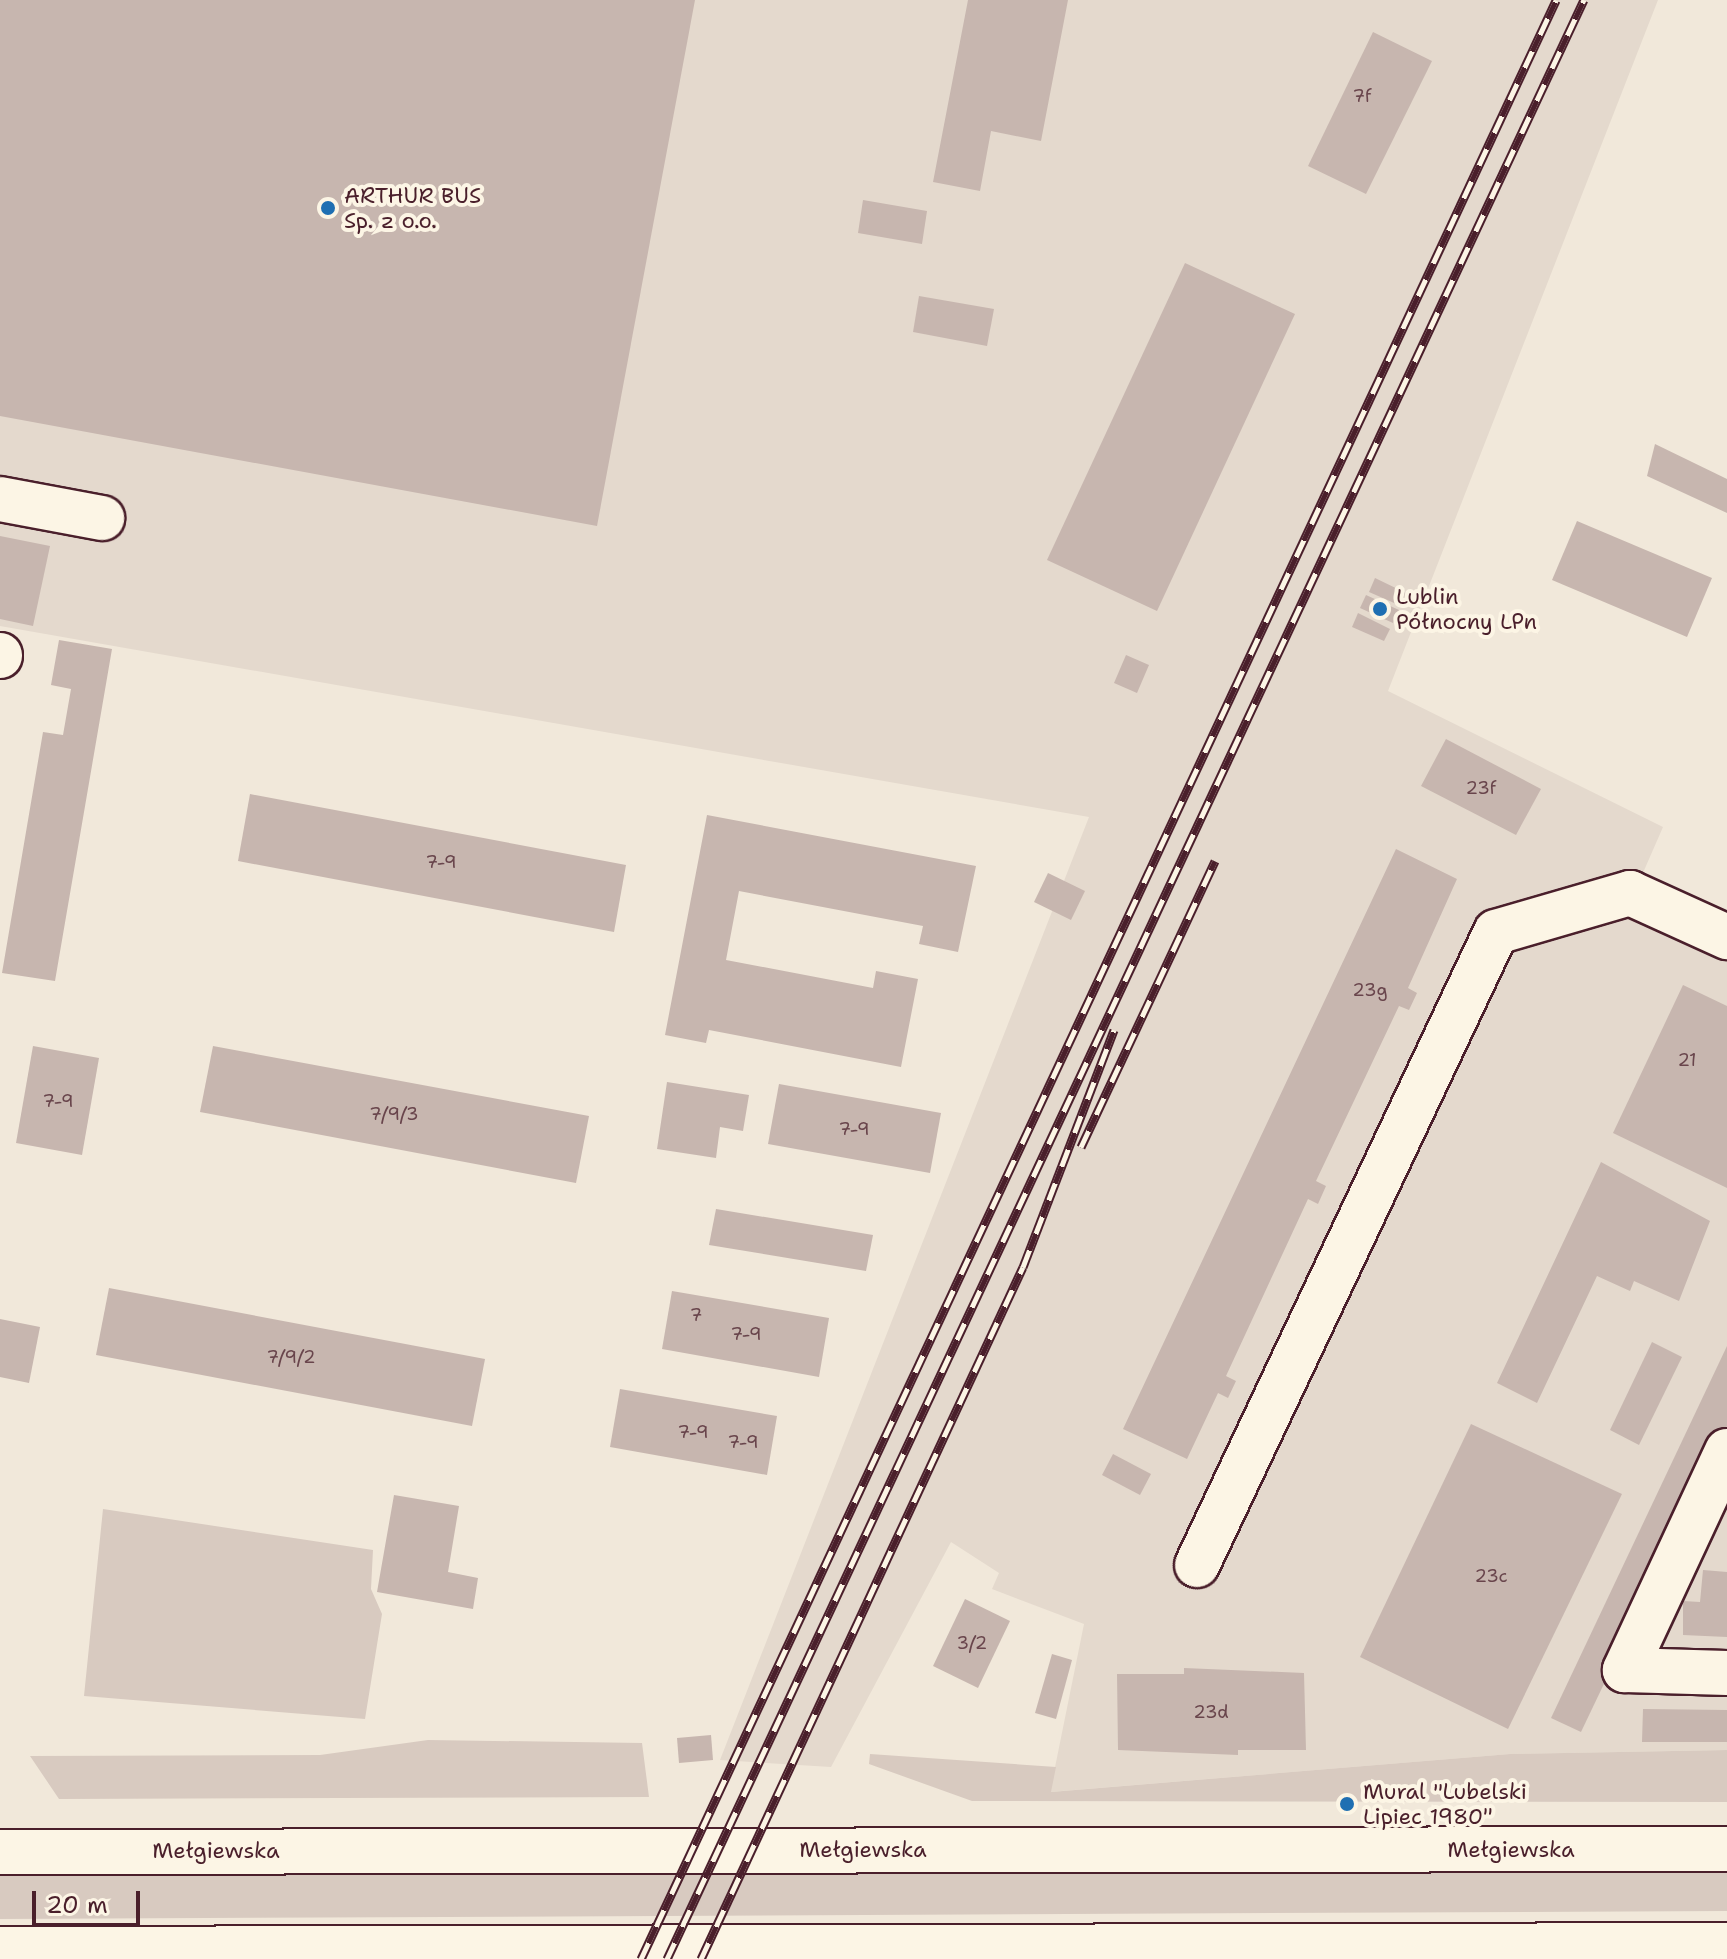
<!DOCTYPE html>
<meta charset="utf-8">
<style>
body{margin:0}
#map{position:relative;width:1727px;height:1959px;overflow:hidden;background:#f1e8da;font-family:"Shantell Sans",sans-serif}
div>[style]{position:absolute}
.built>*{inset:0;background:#e4d9cd}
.green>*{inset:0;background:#d8cac0}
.building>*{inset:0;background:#c7b6af}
.roads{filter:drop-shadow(2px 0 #4a1f2b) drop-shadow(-2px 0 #4a1f2b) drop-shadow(0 2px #4a1f2b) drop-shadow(0 -2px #4a1f2b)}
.minor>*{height:44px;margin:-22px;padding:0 22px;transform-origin:22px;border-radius:22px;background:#fcf5e5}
.major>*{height:44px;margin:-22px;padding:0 22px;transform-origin:22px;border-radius:22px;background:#fcf5e5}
.rail>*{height:9px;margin-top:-4.5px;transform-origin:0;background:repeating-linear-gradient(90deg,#fcf5e5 0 18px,#4a1f2b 0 36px);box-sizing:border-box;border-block:2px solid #4a1f2b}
.dots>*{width:22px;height:22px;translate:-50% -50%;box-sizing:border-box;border:4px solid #fcf5e5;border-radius:50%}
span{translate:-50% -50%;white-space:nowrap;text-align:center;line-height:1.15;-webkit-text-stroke:8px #fcf5e5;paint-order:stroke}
.number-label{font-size:18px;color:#69454c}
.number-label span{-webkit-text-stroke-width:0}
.poi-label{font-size:22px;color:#4a1f2b}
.left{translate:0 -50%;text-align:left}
.street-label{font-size:22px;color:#4a1f2b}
.scale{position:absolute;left:32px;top:1891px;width:108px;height:36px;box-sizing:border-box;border:4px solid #4a1f2b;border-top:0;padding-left:10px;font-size:24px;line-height:28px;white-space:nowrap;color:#4a1f2b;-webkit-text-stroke:6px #fcf5e5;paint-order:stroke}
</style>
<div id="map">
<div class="built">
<div style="clip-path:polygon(0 0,1658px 0,1388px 691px,1663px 827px,1639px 882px,1727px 922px,1727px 1750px,1510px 1754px,1050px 1792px,1084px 1624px,992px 1589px,999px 1573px,951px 1542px,831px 1767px,720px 1760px,1089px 817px,0 626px)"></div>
</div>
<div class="green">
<div style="clip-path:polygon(103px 1509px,373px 1550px,371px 1589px,382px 1614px,365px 1719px,84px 1696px)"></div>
<div style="clip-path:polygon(428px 1740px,642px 1743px,649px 1797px,59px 1799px,30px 1756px,320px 1755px)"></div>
<div style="clip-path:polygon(1727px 1750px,1727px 1802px,972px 1801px,869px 1764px,870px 1754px,1056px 1767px,1051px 1792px,1510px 1754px)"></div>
<div style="clip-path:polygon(1727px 1869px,1727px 1911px,0 1919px,0 1872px)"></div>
</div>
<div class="building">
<div style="clip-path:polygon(0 0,695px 0,597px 526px,0 416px)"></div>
<div style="clip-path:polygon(968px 0,1068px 0,1041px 141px,991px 131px,980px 191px,933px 182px)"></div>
<div style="clip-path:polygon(1373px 32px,1432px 61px,1366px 194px,1308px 166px)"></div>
<div style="clip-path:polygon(863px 200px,927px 211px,922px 244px,858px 233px)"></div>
<div style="clip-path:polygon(1185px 263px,1295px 314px,1157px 611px,1047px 560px)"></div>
<div style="clip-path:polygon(919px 296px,994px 309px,987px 346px,913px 332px)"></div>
<div style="clip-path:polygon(1655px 444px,1727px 479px,1727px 513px,1647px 476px)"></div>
<div style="clip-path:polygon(1577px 521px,1712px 578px,1687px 637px,1552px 580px)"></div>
<div style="clip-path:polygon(0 536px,50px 546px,33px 626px,0 619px)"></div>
<div style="clip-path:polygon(1375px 578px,1408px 594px,1401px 606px,1369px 592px)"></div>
<div style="clip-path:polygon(1366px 595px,1399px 610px,1393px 623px,1360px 608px)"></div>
<div style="clip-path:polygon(1358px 613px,1390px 629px,1384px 641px,1352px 627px)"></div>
<div style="clip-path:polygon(59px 640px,112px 649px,55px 981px,2px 973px,43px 732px,63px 735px,71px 689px,51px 685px)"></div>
<div style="clip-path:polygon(1126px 655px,1149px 665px,1137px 693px,1114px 683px)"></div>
<div style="clip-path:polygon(1446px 739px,1541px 789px,1516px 835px,1421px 786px)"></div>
<div style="clip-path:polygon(250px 794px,626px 865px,614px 932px,238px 861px)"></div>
<div style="clip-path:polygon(707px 815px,976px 866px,958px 952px,919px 944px,923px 926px,739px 891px,726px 960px,873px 988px,876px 971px,918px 979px,901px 1067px,709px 1030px,706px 1043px,665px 1035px)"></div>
<div style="clip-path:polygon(1396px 849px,1457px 879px,1408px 988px,1417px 993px,1409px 1010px,1399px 1006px,1316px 1181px,1326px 1186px,1318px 1204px,1308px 1199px,1226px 1376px,1236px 1381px,1228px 1398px,1218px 1393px,1187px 1459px,1123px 1429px)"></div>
<div style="clip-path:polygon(1048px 873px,1085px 891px,1071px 920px,1034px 902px)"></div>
<div style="clip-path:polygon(1683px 985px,1727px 1006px,1727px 1188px,1613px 1133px)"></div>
<div style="clip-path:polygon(33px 1046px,99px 1058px,82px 1155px,16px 1143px)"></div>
<div style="clip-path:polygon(213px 1046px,589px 1116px,576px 1183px,200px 1112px)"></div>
<div style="clip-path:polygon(667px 1082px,749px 1095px,743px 1131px,720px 1127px,716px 1158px,657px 1149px)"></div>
<div style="clip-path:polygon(779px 1084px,941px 1113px,930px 1173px,768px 1144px)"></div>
<div style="clip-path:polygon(1601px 1162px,1710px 1221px,1679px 1301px,1634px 1281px,1630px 1291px,1597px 1276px,1537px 1403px,1497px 1383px)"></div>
<div style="clip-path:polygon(716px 1209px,873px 1235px,866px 1271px,709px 1245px)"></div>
<div style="clip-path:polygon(109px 1288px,485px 1359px,472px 1426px,96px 1355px)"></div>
<div style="clip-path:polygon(672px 1291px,829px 1318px,819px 1377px,662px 1349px)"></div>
<div style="clip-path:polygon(0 1319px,40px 1327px,29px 1383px,0 1377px)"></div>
<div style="clip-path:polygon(1652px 1342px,1682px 1357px,1639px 1445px,1610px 1430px)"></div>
<div style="clip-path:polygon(1727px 1346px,1727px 1426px,1581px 1732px,1551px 1718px)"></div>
<div style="clip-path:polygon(620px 1389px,777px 1416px,767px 1475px,610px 1447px)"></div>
<div style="clip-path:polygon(1471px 1424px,1622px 1494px,1508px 1729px,1360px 1657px)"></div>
<div style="clip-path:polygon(1113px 1454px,1151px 1474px,1140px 1495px,1102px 1475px)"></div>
<div style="clip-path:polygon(394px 1495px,459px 1506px,448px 1572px,478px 1578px,473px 1609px,377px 1592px)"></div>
<div style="clip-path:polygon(1703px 1570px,1727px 1572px,1727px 1637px,1683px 1635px,1683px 1601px,1700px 1602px)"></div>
<div style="clip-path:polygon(965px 1599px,1010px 1621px,978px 1688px,933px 1666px)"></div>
<div style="clip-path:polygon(1052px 1654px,1072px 1660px,1056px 1719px,1035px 1713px)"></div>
<div style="clip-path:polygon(1184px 1668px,1304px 1673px,1306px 1750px,1238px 1750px,1238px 1755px,1118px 1750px,1117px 1674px,1184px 1674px)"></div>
<div style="clip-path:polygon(1643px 1709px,1727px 1710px,1727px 1742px,1642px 1742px)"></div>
<div style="clip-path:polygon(711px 1735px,713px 1760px,679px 1763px,677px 1738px)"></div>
</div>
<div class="roads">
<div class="minor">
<div style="left:0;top:499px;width:104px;rotate:10.6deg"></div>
<div style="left:0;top:655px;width:1px;rotate:90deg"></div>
<div style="left:1727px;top:1451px;width:242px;rotate:115deg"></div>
<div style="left:1625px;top:1670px;width:102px;rotate:1.7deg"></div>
<div style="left:1197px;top:1565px;width:700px;rotate:-64.72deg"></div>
<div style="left:1496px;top:932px;width:140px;rotate:-16.2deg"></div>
<div style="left:1630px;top:893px;width:107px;rotate:24.4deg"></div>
</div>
<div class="major">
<div style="left:0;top:1852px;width:1727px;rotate:-0.1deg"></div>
<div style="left:0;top:1949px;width:1727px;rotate:-0.13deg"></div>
</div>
</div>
<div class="rail">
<div style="left:1081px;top:1147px;width:316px;rotate:-64.9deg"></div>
<div style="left:641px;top:1959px;width:2162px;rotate:-64.96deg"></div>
<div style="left:667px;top:1959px;width:2163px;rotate:-64.92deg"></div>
<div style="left:701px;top:1959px;width:763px;rotate:-65.05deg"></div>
<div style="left:1023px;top:1267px;width:254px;rotate:-69deg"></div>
</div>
<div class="dots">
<div style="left:328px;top:208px;background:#1f6fb2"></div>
<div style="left:1380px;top:609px;background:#1f6fb2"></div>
<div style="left:1347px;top:1804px;background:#1f6fb2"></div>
</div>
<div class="number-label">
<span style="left:1362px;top:96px">7f</span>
<span style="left:1481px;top:788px">23f</span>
<span style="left:441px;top:862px">7-9</span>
<span style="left:1370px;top:990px">23g</span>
<span style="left:1687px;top:1060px">21</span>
<span style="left:58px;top:1101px">7-9</span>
<span style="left:394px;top:1114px">7/9/3</span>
<span style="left:854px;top:1129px">7-9</span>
<span style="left:696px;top:1315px">7</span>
<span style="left:746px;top:1334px">7-9</span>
<span style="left:291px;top:1357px">7/9/2</span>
<span style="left:693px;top:1432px">7-9</span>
<span style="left:743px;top:1442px">7-9</span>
<span style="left:1491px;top:1576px">23c</span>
<span style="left:972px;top:1643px">3/2</span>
<span style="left:1211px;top:1712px">23d</span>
</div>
<div class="poi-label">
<span class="left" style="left:344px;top:208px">ARTHUR BUS<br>Sp. z o.o.</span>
<span class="left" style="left:1396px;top:609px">Lublin<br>Północny LPn</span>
<span class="left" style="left:1363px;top:1804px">Mural "Lubelski<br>Lipiec 1980"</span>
</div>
<div class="street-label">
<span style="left:863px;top:1850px">Mełgiewska</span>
<span style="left:1511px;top:1850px">Mełgiewska</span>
<span style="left:216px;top:1851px">Mełgiewska</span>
</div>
<div class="scale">20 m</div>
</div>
